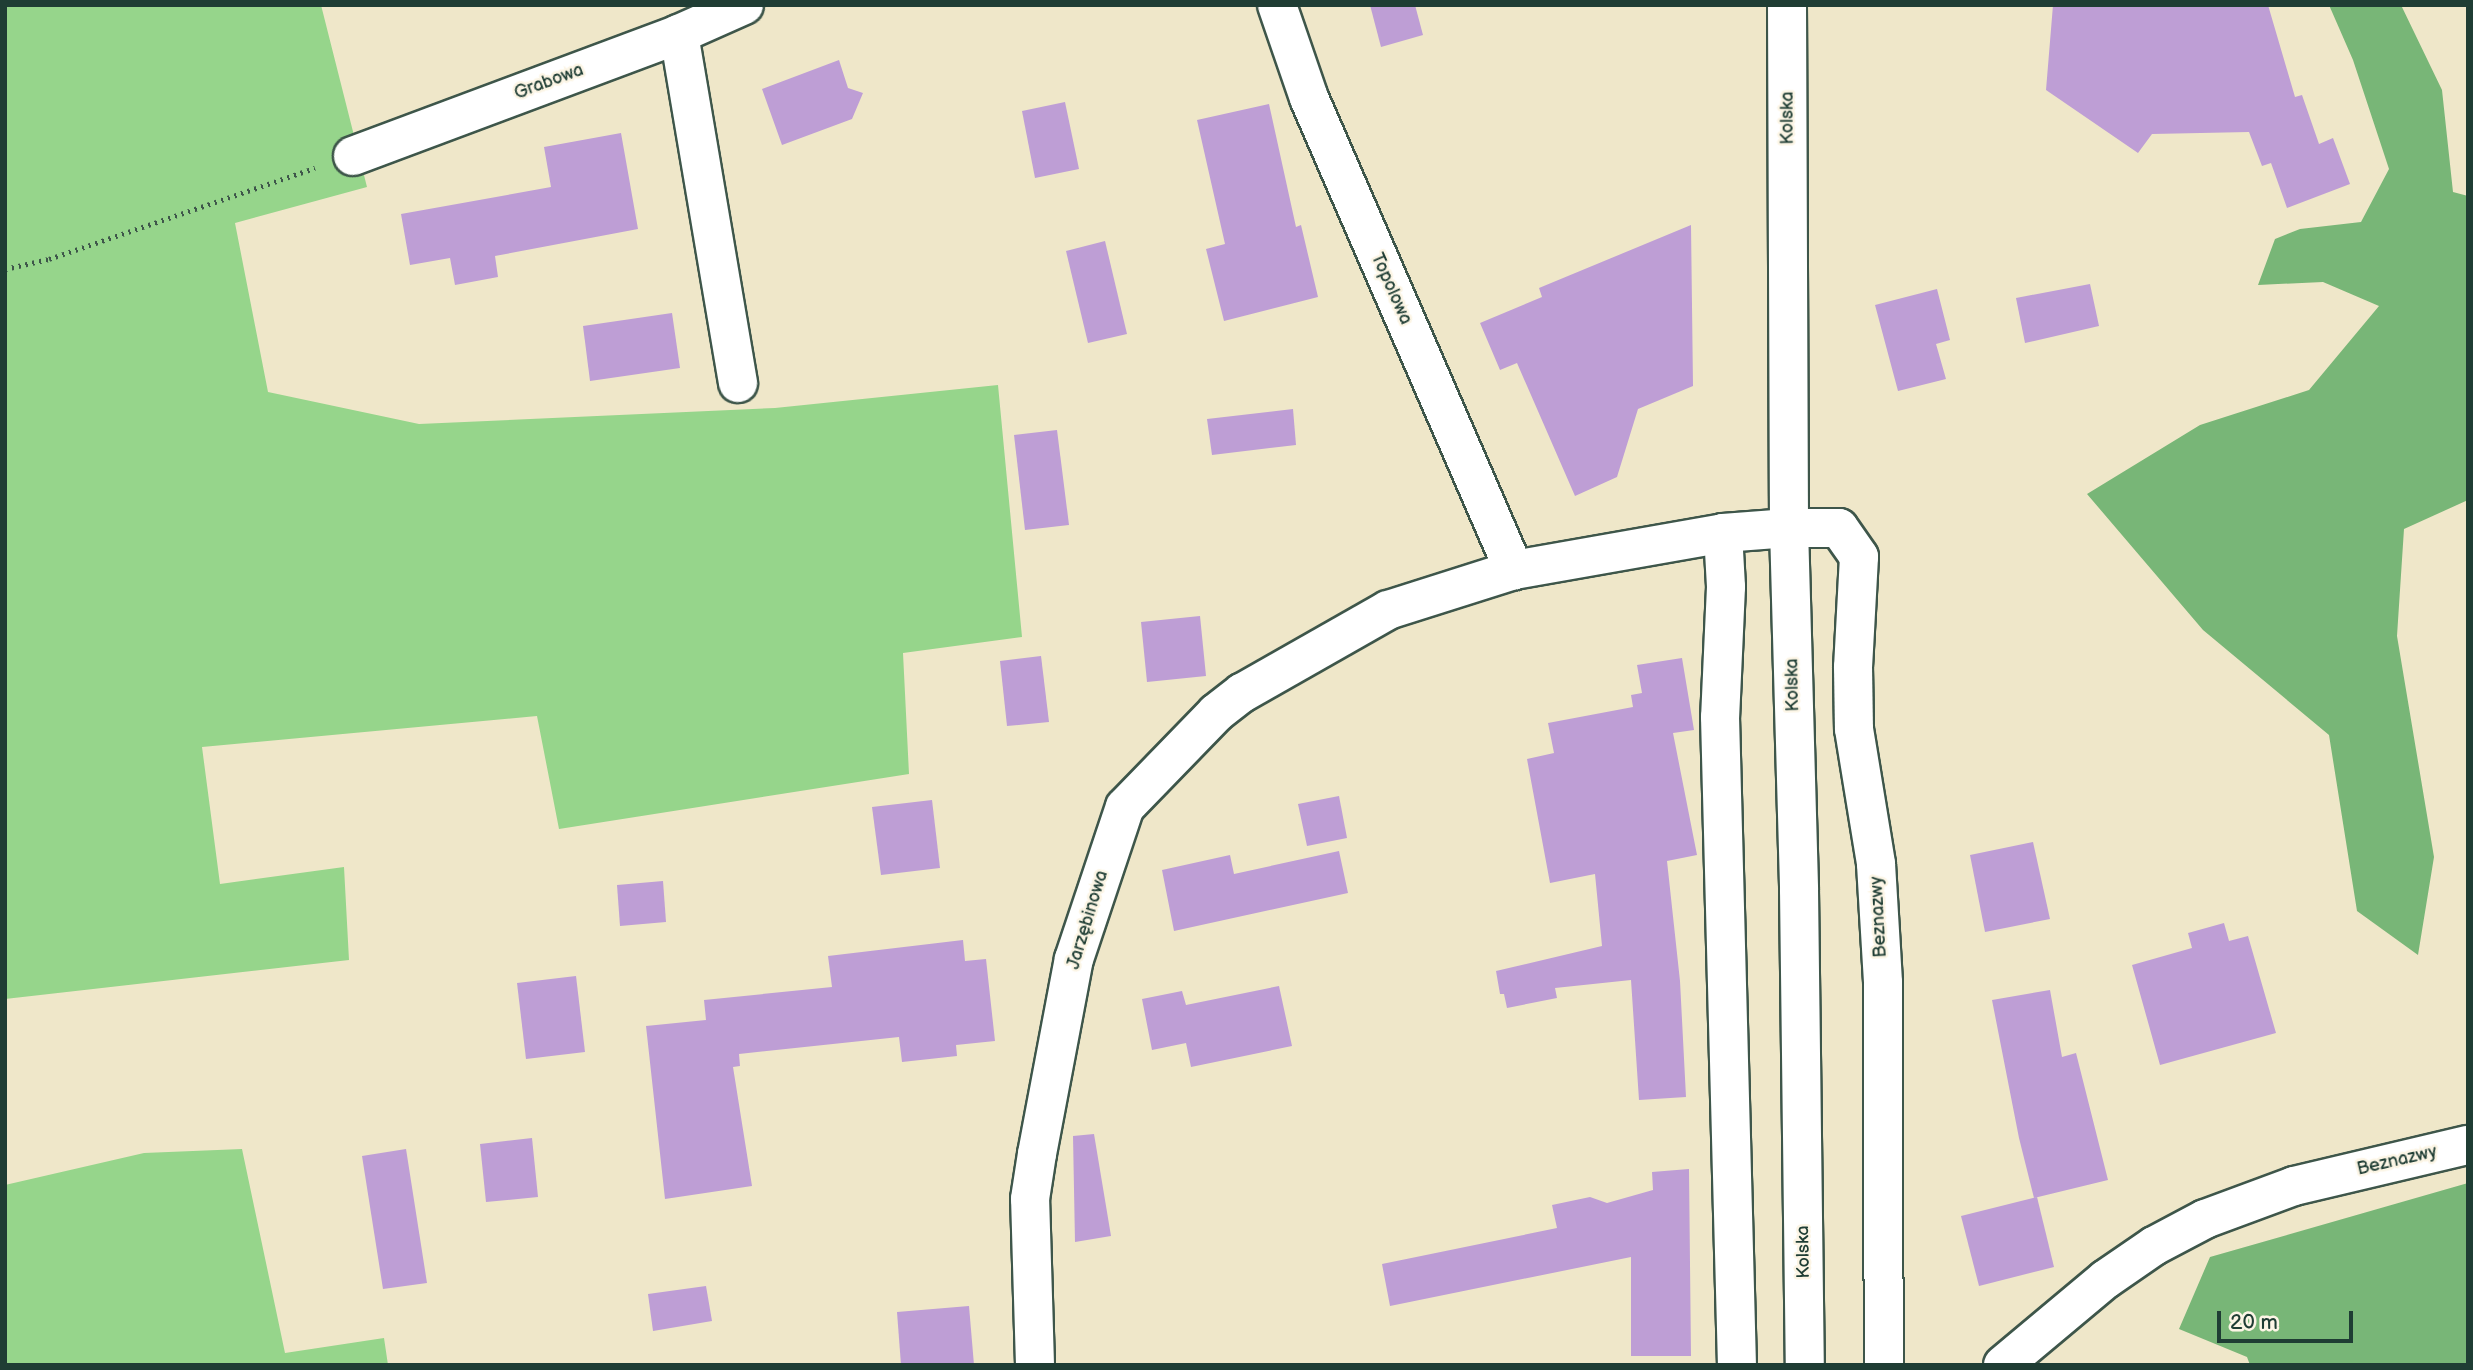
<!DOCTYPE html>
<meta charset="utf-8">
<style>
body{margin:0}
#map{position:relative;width:2473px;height:1370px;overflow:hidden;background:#efe7c9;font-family:"Balsamiq Sans",sans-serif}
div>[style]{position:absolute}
.green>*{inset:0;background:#96d58b}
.forest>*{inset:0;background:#78b677}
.building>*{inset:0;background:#be9ed5}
.path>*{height:4.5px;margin-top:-2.25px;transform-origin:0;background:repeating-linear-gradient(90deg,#3e564a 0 2px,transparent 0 7px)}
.roads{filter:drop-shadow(2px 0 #3e564a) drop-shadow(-2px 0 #3e564a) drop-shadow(0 2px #3e564a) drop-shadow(0 -2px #3e564a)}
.minor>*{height:38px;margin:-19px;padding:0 19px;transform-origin:19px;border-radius:19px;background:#fff}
.major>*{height:38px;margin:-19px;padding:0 19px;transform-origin:19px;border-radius:19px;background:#fff}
span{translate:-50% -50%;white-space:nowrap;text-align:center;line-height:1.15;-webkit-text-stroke:5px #fcf5e5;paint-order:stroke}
.street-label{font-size:18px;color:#1f3d34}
.frame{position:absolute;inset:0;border:7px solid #1f3d34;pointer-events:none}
.scale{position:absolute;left:2217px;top:1311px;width:136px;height:32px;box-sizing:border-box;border:4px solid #1f3d34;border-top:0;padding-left:9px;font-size:21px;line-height:24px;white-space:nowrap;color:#1f3d34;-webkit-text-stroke:5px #fcf5e5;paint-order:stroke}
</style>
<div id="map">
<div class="green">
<div style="clip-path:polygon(5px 5px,321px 5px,367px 187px,235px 223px,268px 392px,419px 424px,775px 408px,998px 385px,1022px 637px,903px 653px,909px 774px,559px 829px,537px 716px,202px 747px,220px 884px,344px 867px,349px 960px,5px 999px)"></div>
<div style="clip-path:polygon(242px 1149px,285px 1353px,384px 1338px,388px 1365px,5px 1365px,5px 1185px,144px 1153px)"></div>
</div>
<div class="forest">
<div style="clip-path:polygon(2329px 5px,2401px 5px,2442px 90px,2453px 192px,2468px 196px,2468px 500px,2404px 529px,2397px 636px,2434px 857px,2418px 955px,2357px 911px,2329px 735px,2203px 630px,2087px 494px,2200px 425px,2309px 390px,2379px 306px,2323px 282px,2258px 285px,2275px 239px,2300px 229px,2361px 222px,2389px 169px,2353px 60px)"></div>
<div style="clip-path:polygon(2468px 1183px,2468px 1365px,2250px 1365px,2247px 1357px,2179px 1329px,2210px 1257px)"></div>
</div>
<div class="building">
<div style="clip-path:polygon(1370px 5px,1415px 5px,1423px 35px,1381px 47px)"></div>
<div style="clip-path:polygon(2053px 5px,2268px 5px,2295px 97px,2302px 95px,2319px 144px,2333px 138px,2350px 184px,2287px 208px,2271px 163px,2262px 166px,2249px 132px,2152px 134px,2138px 153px,2046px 90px)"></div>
<div style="clip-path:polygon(839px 60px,848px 88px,863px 93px,852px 119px,782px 145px,762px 89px)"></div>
<div style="clip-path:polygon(1065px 102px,1079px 169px,1035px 178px,1022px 111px)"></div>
<div style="clip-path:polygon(1269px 104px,1296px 227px,1301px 225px,1318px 297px,1224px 321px,1206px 249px,1225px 244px,1197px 120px)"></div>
<div style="clip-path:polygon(621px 133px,638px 229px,495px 256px,498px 277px,455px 285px,450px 258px,410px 265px,401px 214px,551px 187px,544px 147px)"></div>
<div style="clip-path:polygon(1691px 225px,1693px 386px,1638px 409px,1617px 477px,1575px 496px,1517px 363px,1500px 370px,1480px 323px,1542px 297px,1539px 288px)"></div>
<div style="clip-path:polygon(1105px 241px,1127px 334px,1088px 343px,1066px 251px)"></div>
<div style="clip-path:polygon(2090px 284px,2099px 326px,2025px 343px,2016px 298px)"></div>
<div style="clip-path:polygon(1937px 289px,1950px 340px,1936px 344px,1946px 379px,1898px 391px,1875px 305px)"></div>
<div style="clip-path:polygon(672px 313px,680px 368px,590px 381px,583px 326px)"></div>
<div style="clip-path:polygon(1293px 409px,1296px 445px,1212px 455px,1207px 419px)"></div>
<div style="clip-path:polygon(1057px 430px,1069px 525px,1025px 530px,1014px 435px)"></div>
<div style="clip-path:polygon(1200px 616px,1206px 676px,1147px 682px,1141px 622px)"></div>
<div style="clip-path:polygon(1041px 656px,1049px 722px,1007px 726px,1000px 661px)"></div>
<div style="clip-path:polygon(1682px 658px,1694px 730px,1673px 733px,1697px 855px,1667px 861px,1680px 981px,1686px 1097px,1639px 1100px,1631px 980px,1555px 988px,1557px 998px,1507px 1008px,1504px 994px,1500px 994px,1496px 971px,1602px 946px,1595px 874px,1550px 883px,1527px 759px,1554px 753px,1548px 723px,1633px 707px,1631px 695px,1642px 693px,1637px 665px)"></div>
<div style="clip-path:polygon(1339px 796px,1347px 838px,1307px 846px,1298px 804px)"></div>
<div style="clip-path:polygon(932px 800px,940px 868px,881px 875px,872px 807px)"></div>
<div style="clip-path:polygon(2033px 842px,2050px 919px,1985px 932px,1970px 855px)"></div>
<div style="clip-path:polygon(1339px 851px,1348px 893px,1174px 931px,1162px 870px,1230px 855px,1234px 874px)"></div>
<div style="clip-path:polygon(663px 881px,666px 922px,620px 926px,617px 885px)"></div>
<div style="clip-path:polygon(2224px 923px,2229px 941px,2248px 936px,2276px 1033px,2160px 1065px,2132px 965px,2192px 948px,2188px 933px)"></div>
<div style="clip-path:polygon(963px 940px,965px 961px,986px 959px,995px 1041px,956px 1045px,957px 1056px,902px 1062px,899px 1037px,739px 1054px,740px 1066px,733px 1067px,752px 1186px,665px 1199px,646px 1026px,706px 1020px,704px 1000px,832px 987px,828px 956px)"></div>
<div style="clip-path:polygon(576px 976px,585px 1052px,526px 1059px,517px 983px)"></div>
<div style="clip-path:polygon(1279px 986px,1292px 1046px,1191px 1067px,1186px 1043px,1152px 1050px,1142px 999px,1182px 991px,1186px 1005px)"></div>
<div style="clip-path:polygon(2050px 990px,2062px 1057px,2076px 1053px,2108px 1180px,2034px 1198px,2019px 1138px,1992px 1000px)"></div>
<div style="clip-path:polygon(1094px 1134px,1111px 1236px,1075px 1242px,1073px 1136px)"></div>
<div style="clip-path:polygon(532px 1138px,538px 1197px,486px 1202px,480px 1144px)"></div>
<div style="clip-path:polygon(406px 1149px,427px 1283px,383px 1289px,362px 1156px)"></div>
<div style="clip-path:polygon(1689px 1169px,1691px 1356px,1631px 1356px,1631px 1257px,1390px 1306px,1382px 1264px,1557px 1228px,1552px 1205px,1590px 1197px,1607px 1203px,1653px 1190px,1652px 1172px)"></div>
<div style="clip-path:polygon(2037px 1197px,2054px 1267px,1979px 1286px,1961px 1216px)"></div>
<div style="clip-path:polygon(706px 1286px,712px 1321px,653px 1331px,648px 1294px)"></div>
<div style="clip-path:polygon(969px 1306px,974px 1365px,901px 1365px,897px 1312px)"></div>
</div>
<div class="path">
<div style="left:5px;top:269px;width:45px;rotate:-12.8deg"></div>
<div style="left:49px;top:259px;width:281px;rotate:-18.9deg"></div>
</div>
<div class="roads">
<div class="minor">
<div style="left:1277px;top:5px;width:98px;rotate:71deg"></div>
<div style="left:1309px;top:98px;width:515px;rotate:66.52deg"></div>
<div style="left:679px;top:34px;width:354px;rotate:80.4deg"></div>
<div style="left:353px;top:156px;width:348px;rotate:-20.5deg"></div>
<div style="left:679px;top:34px;width:71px;rotate:-24deg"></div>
<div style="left:1723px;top:533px;width:54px;rotate:86.8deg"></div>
<div style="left:1726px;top:587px;width:130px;rotate:92.6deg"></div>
<div style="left:1720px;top:717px;width:648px;rotate:88.5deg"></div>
<div style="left:1035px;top:1365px;width:166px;rotate:-91.7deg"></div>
<div style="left:1030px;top:1199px;width:46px;rotate:-81.2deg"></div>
<div style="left:1037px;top:1154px;width:198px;rotate:-79.3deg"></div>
<div style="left:1074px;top:959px;width:160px;rotate:-71.5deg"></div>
<div style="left:1125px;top:807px;width:131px;rotate:-45.9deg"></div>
<div style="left:1216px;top:713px;width:33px;rotate:-38deg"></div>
<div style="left:1242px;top:693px;width:168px;rotate:-29.6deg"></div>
<div style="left:1388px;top:610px;width:132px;rotate:-17.6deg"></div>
<div style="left:1514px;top:570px;width:212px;rotate:-10deg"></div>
<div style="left:1723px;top:533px;width:66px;rotate:-4.3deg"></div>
<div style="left:1789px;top:528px;width:50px"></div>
<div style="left:1839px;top:528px;width:35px;rotate:55deg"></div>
<div style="left:1859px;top:557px;width:110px;rotate:93.1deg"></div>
<div style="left:1853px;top:667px;width:62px;rotate:89.1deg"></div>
<div style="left:1854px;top:729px;width:137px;rotate:80.7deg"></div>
<div style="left:1876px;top:864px;width:119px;rotate:86.6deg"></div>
<div style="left:1883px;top:983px;width:382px;rotate:89.9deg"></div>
<div style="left:2003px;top:1365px;width:134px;rotate:-39.9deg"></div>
<div style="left:2106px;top:1279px;width:58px;rotate:-34.5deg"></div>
<div style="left:2154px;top:1246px;width:58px;rotate:-27.9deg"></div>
<div style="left:2205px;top:1219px;width:95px;rotate:-20.3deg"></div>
<div style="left:2294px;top:1186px;width:179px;rotate:-13.3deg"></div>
</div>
<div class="major">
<div style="left:1787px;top:5px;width:523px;rotate:89.78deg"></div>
<div style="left:1789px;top:528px;width:362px;rotate:88.4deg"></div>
<div style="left:1799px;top:890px;width:475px;rotate:89.3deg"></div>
</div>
</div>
<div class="street-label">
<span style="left:549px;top:82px;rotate:-20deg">Grabowa</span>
<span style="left:1788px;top:118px;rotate:-90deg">Kolska</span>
<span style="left:1391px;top:289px;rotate:66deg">Topolowa</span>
<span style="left:1793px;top:685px;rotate:-91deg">Kolska</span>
<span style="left:1879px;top:917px;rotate:-93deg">Beznazwy</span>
<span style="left:1088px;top:920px;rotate:-73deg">Jarzębinowa</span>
<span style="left:2397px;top:1161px;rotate:-13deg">Beznazwy</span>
<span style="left:1804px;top:1252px;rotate:-91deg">Kolska</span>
</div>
<div class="frame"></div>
<div class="scale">20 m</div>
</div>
